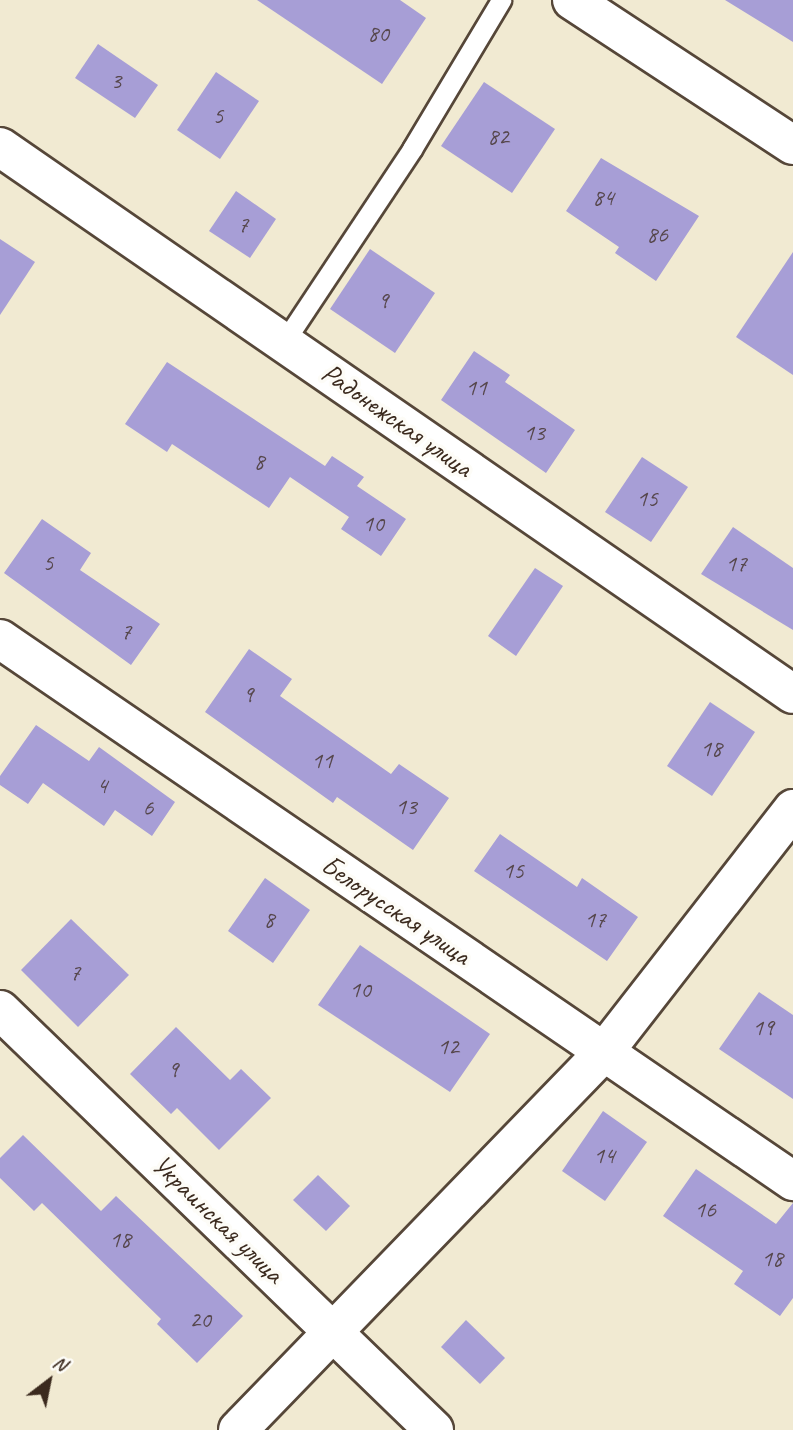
<!DOCTYPE html>
<meta charset="utf-8">
<style>
body{margin:0}
#map{position:relative;width:793px;height:1430px;overflow:hidden;background:#f1ead2;font-family:Caveat,sans-serif}
div>[style]{position:absolute}
.building>*{inset:0;background:#a79ed6}
.roads{filter:drop-shadow(2px 0 #564739) drop-shadow(-2px 0 #564739) drop-shadow(0 2px #564739) drop-shadow(0 -2px #564739)}
.lane>*{height:19px;margin:-9.5px;padding:0 9.5px;transform-origin:9.5px;border-radius:9.5px;background:#fff}
.street>*{height:38px;margin:-19px;padding:0 19px;transform-origin:19px;border-radius:19px;background:#fff}
span{translate:-50% -50%;white-space:nowrap;text-align:center;line-height:1.15;-webkit-text-stroke:7px #fdfcf7;paint-order:stroke}
.number-label{font-size:24px;color:#56474c}
.number-label span{-webkit-text-stroke-width:0}
.street-label{font-size:28px;color:#3b2a1e}
.north{position:absolute;left:14px;top:1346px;width:70px;height:70px;-webkit-text-stroke:5px #fdfcf7;paint-order:stroke;rotate:32deg;font-size:19px;font-weight:700;line-height:28px;text-align:center;color:#3b2a1e}
.north::after{content:'';display:block;margin:auto;width:24px;height:32px;background:#3b2a1e;clip-path:polygon(50% 0,100% 100%,50% 72%,0 100%)}
</style>
<div id="map">
<div class="building">
<div style="clip-path:polygon(257px 0,400px 0,426px 18px,382px 84px)"></div>
<div style="clip-path:polygon(725px 0,793px 0,793px 42px)"></div>
<div style="clip-path:polygon(98px 44px,158px 85px,135px 118px,75px 78px)"></div>
<div style="clip-path:polygon(216px 72px,259px 101px,220px 159px,177px 130px)"></div>
<div style="clip-path:polygon(484px 82px,555px 129px,512px 193px,441px 146px)"></div>
<div style="clip-path:polygon(601px 158px,699px 216px,656px 281px,615px 253px,619px 247px,566px 211px)"></div>
<div style="clip-path:polygon(236px 191px,276px 219px,250px 258px,209px 231px)"></div>
<div style="clip-path:polygon(0 239px,35px 262px,0 315px)"></div>
<div style="clip-path:polygon(370px 249px,435px 293px,395px 353px,330px 309px)"></div>
<div style="clip-path:polygon(793px 252px,793px 375px,736px 337px)"></div>
<div style="clip-path:polygon(474px 351px,510px 375px,505px 382px,575px 430px,546px 473px,441px 400px)"></div>
<div style="clip-path:polygon(167px 362px,325px 466px,332px 456px,364px 477px,357px 486px,406px 519px,381px 556px,341px 529px,349px 517px,290px 477px,269px 508px,172px 444px,167px 452px,125px 424px)"></div>
<div style="clip-path:polygon(642px 457px,688px 487px,651px 542px,605px 512px)"></div>
<div style="clip-path:polygon(42px 519px,91px 553px,80px 570px,160px 624px,131px 665px,4px 573px)"></div>
<div style="clip-path:polygon(733px 527px,793px 568px,793px 630px,701px 574px)"></div>
<div style="clip-path:polygon(535px 568px,563px 586px,516px 656px,488px 636px)"></div>
<div style="clip-path:polygon(249px 649px,292px 679px,280px 696px,391px 774px,399px 764px,449px 798px,413px 850px,337px 797px,333px 803px,205px 712px)"></div>
<div style="clip-path:polygon(710px 702px,755px 732px,712px 796px,667px 766px)"></div>
<div style="clip-path:polygon(36px 725px,89px 761px,99px 747px,175px 802px,152px 836px,115px 810px,104px 826px,43px 783px,28px 804px,0 785px,0 776px)"></div>
<div style="clip-path:polygon(500px 834px,577px 887px,582px 878px,638px 917px,607px 961px,474px 871px)"></div>
<div style="clip-path:polygon(265px 878px,310px 910px,273px 963px,228px 931px)"></div>
<div style="clip-path:polygon(71px 919px,129px 975px,78px 1027px,21px 970px)"></div>
<div style="clip-path:polygon(360px 945px,490px 1034px,450px 1092px,318px 1005px)"></div>
<div style="clip-path:polygon(759px 992px,793px 1015px,793px 1099px,719px 1049px)"></div>
<div style="clip-path:polygon(176px 1027px,230px 1080px,241px 1069px,271px 1098px,219px 1150px,177px 1108px,171px 1114px,130px 1074px)"></div>
<div style="clip-path:polygon(603px 1111px,647px 1142px,605px 1201px,562px 1171px)"></div>
<div style="clip-path:polygon(23px 1135px,101px 1211px,116px 1196px,243px 1316px,197px 1363px,157px 1324px,161px 1319px,42px 1203px,34px 1211px,0 1178px,0 1158px)"></div>
<div style="clip-path:polygon(696px 1169px,776px 1224px,793px 1203px,793px 1298px,780px 1316px,734px 1284px,743px 1271px,663px 1216px)"></div>
<div style="clip-path:polygon(318px 1175px,350px 1206px,326px 1231px,293px 1200px)"></div>
<div style="clip-path:polygon(466px 1320px,505px 1358px,480px 1384px,441px 1347px)"></div>
</div>
<div class="roads">
<div class="lane">
<div style="left:284px;top:342px;width:232px;rotate:-56.4deg"></div>
<div style="left:412px;top:149px;width:174px;rotate:-59.1deg"></div>
</div>
<div class="street">
<div style="left:572px;top:0;width:264px;rotate:33.3deg"></div>
<div style="left:0;top:147px;width:963px;rotate:34.6deg"></div>
<div style="left:0;top:639px;width:961px;rotate:34.35deg"></div>
<div style="left:0;top:1010px;width:604px;rotate:44.06deg"></div>
<div style="left:238px;top:1430px;width:526px;rotate:-45.92deg"></div>
<div style="left:604px;top:1052px;width:308px;rotate:-52.1deg"></div>
</div>
</div>
<div class="number-label">
<span style="left:378px;top:34px">80</span>
<span style="left:116px;top:81px">3</span>
<span style="left:218px;top:116px">5</span>
<span style="left:498px;top:137px">82</span>
<span style="left:603px;top:198px">84</span>
<span style="left:243px;top:225px">7</span>
<span style="left:657px;top:235px">86</span>
<span style="left:383px;top:301px">9</span>
<span style="left:476px;top:388px">11</span>
<span style="left:534px;top:433px">13</span>
<span style="left:259px;top:462px">8</span>
<span style="left:647px;top:499px">15</span>
<span style="left:373px;top:524px">10</span>
<span style="left:48px;top:563px">5</span>
<span style="left:736px;top:564px">17</span>
<span style="left:126px;top:632px">7</span>
<span style="left:248px;top:695px">9</span>
<span style="left:711px;top:749px">18</span>
<span style="left:322px;top:761px">11</span>
<span style="left:102px;top:786px">4</span>
<span style="left:406px;top:807px">13</span>
<span style="left:148px;top:808px">6</span>
<span style="left:513px;top:871px">15</span>
<span style="left:269px;top:920px">8</span>
<span style="left:595px;top:920px">17</span>
<span style="left:75px;top:973px">7</span>
<span style="left:360px;top:990px">10</span>
<span style="left:763px;top:1028px">19</span>
<span style="left:448px;top:1047px">12</span>
<span style="left:173px;top:1070px">9</span>
<span style="left:604px;top:1156px">14</span>
<span style="left:705px;top:1210px">16</span>
<span style="left:120px;top:1240px">18</span>
<span style="left:772px;top:1259px">18</span>
<span style="left:200px;top:1320px">20</span>
</div>
<div class="street-label">
<span style="left:397px;top:420px;rotate:35deg">Радонежская улица</span>
<span style="left:396px;top:910px;rotate:34deg">Белорусская улица</span>
<span style="left:218px;top:1219px;rotate:44deg">Украинская улица</span>
</div>
<div class="north">N</div>
</div>
